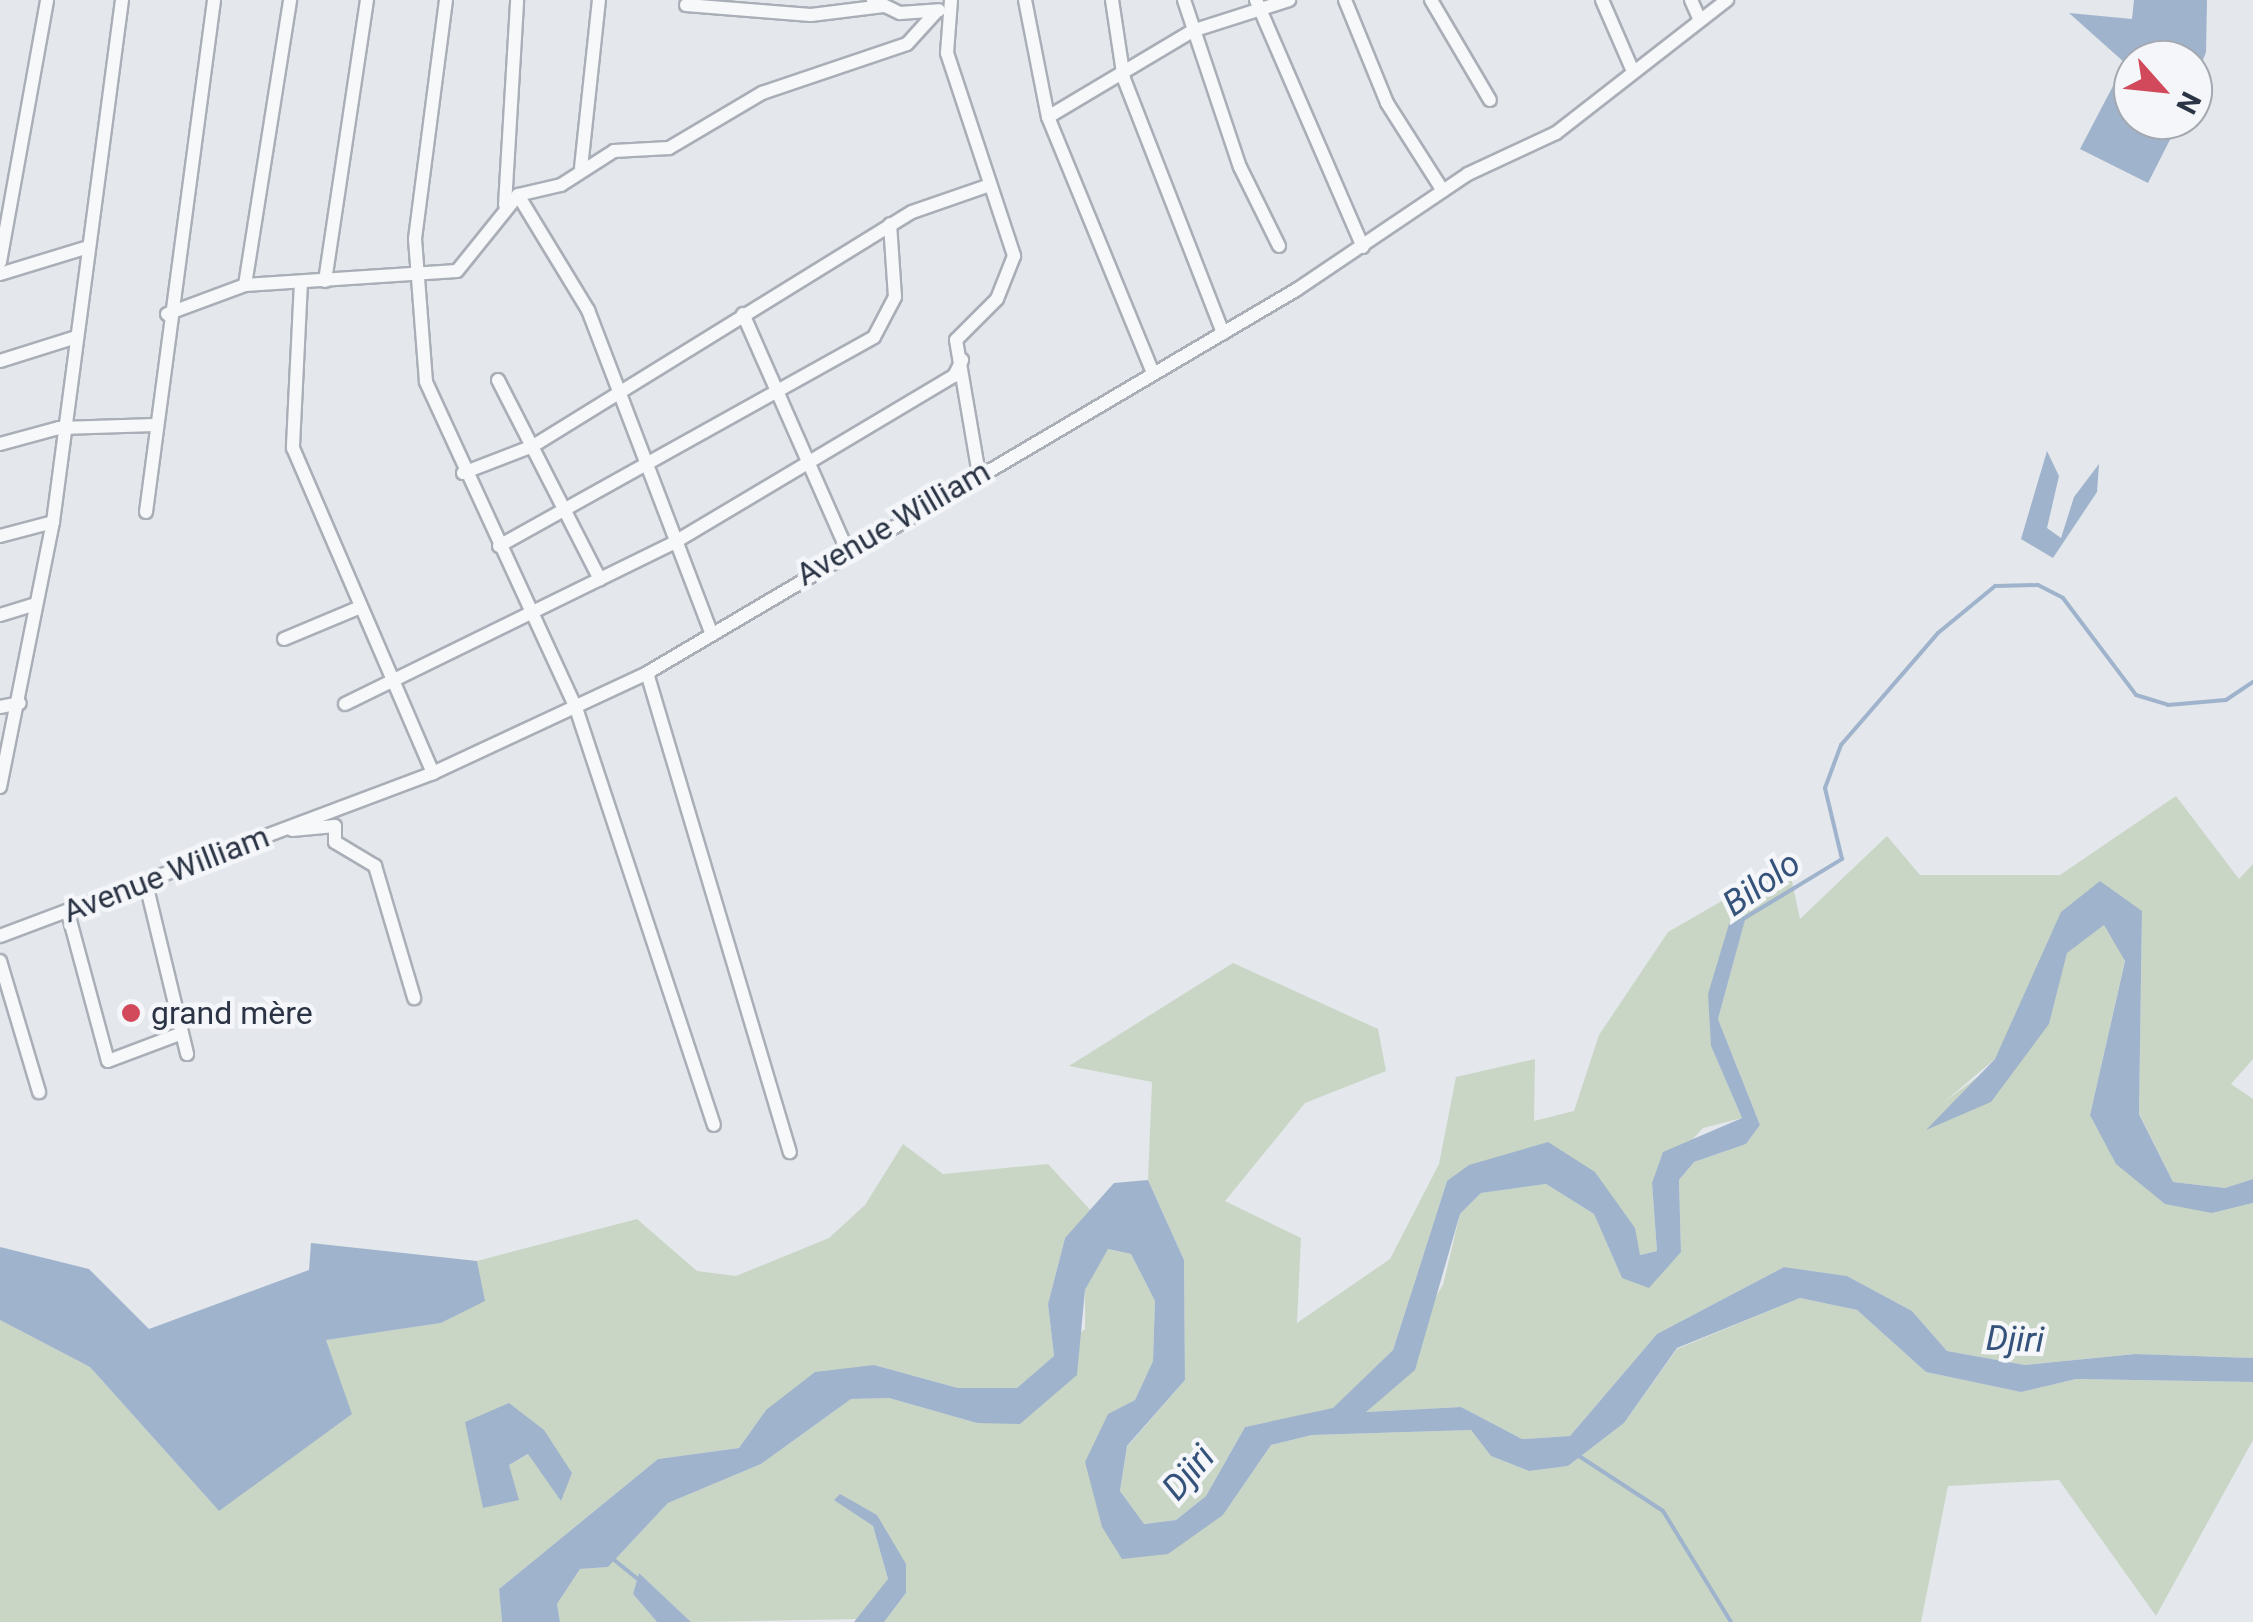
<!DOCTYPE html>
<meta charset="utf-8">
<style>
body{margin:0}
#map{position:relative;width:2253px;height:1622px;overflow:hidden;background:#e4e7ec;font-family:Roboto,sans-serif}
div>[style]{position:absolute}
.green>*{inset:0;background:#c9d6c5}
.water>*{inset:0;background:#9fb4cc}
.stream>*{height:4px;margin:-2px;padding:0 2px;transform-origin:2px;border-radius:2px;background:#9fb4cc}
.roads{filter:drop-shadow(2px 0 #a9aeb7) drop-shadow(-2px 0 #a9aeb7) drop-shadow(0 2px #a9aeb7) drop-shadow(0 -2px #a9aeb7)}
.minor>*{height:12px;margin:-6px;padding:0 6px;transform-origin:6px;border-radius:6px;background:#f7f8fa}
.dots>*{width:28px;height:28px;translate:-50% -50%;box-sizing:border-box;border:5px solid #f4f6f9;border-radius:50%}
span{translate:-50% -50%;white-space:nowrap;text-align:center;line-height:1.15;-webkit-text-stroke:9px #f4f6f9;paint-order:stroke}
.street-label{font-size:32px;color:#2b3445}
.poi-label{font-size:32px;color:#2b3445}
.left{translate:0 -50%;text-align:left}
.water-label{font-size:35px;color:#34527a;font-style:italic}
.north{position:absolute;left:2113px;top:40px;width:100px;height:100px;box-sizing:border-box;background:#f4f6f9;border:2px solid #a4a8b1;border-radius:50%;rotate:117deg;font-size:28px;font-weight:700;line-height:40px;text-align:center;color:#2b3445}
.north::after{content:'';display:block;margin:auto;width:35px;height:45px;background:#d1495b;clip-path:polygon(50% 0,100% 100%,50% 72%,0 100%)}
</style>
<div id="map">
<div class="green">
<div style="clip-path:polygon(2176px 796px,2239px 879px,2253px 864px,2253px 1059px,2231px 1084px,2253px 1099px,2253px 1179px,2225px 1188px,2173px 1182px,2139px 1113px,2142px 912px,2100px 881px,1995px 1059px,1944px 1102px,2049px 1024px,2066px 953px,2104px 925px,2125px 960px,2090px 1115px,2212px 1213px,2253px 1203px,2253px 1358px,2135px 1354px,2025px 1365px,1947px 1351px,1912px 1311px,1847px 1276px,1784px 1267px,1657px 1334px,1570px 1436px,1522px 1439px,1461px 1407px,1365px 1412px,1443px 1285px,1460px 1214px,1481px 1193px,1546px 1184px,1594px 1214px,1622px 1278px,1681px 1252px,1679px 1180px,1694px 1162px,1746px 1144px,1760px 1125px,1718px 1019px,1745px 918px,1729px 925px,1711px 1046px,1742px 1118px,1703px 1128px,1652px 1183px,1657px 1251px,1640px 1255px,1595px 1172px,1447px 1181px,1393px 1350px,1333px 1409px,1245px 1427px,1206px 1496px,1176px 1520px,1143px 1524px,1120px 1491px,1127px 1447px,1185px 1380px,1184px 1260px,1148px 1180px,1152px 1082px,1069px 1066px,1233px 963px,1378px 1029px,1386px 1071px,1305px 1103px,1225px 1201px,1301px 1238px,1297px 1323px,1390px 1259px,1439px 1164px,1456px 1077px,1535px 1059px,1534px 1121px,1574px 1111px,1599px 1035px,1668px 932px,1788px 863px,1800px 919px,1887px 836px,1920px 875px,2060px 875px)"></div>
<div style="clip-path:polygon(evenodd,903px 1144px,943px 1174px,1048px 1164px,1093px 1213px,1065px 1238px,1048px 1304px,1054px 1356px,1017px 1388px,958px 1388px,874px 1365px,766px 1410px,739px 1448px,658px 1459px,499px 1589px,502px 1622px,0 1622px,0 1320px,90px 1367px,219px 1511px,325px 1340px,441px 1323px,484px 1301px,477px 1261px,637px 1219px,697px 1271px,736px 1276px,829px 1238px,865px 1205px,903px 1144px,544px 1430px,561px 1500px,529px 1454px,509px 1465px,544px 1430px)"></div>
<div style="clip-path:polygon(1107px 1249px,1131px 1254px,1155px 1301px,1153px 1361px,1135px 1400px,1108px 1415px,1122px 1559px,1223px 1515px,1271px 1445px,1312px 1435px,1471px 1430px,1491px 1456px,1529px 1471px,1568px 1466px,1624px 1423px,1677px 1349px,1800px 1298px,1857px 1310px,1926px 1372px,2021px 1392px,2076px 1379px,2253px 1382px,2253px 1440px,2156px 1616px,2059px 1480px,1948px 1486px,1921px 1622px,884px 1622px,906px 1593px,877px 1515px,835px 1500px,873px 1526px,888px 1579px,862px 1619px,691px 1622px,639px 1573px,633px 1594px,657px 1622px,560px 1622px,557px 1604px,580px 1569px,608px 1567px,668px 1503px,761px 1464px,851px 1399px,889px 1398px,977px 1423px,1085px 1329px,1085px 1290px)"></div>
</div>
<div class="water">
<div style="clip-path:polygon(2134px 0,2207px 0,2206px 52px,2193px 86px,2193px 60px,2133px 60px,2133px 120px,2180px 120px,2148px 183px,2080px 149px,2125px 63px,2069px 13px,2132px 19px)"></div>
<div style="clip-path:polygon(2047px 451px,2059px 476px,2047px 528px,2061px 538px,2074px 497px,2099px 464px,2097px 492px,2053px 558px,2021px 539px)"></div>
<div style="clip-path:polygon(2100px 881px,2142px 911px,2139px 1114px,2173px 1182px,2225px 1188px,2253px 1179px,2253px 1203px,2212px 1213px,2165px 1204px,2116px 1164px,2090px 1115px,2125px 961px,2104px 925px,2067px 953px,2049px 1024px,1991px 1102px,1926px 1130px,1995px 1059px,2061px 912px)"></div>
<div style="clip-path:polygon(1746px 916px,1718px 1019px,1760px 1125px,1746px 1144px,1694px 1162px,1679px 1180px,1681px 1252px,1649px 1288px,1622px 1278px,1594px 1214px,1546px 1184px,1481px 1193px,1460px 1214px,1415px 1370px,1366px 1412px,1461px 1407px,1522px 1439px,1570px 1436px,1657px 1334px,1784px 1267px,1847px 1276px,1912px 1311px,1947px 1351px,2025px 1365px,2135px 1354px,2253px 1358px,2253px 1382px,2076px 1379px,2021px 1392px,1926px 1372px,1857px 1310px,1800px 1298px,1677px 1348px,1624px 1423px,1568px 1466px,1529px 1471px,1491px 1456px,1471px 1430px,1312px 1435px,1271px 1445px,1223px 1515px,1168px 1554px,1122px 1559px,1102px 1527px,1085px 1462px,1108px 1414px,1135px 1400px,1153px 1361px,1155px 1301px,1131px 1254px,1108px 1249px,1085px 1290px,1077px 1375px,1020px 1424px,977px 1423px,889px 1398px,851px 1399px,761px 1464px,668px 1503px,608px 1567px,580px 1569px,557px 1604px,560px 1622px,502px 1622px,499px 1589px,658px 1459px,739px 1448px,766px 1410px,815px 1372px,874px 1365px,958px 1388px,1017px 1388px,1054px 1356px,1048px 1304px,1065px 1238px,1114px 1183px,1148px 1180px,1184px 1260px,1185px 1380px,1127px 1446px,1120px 1491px,1144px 1524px,1176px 1520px,1206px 1496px,1245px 1427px,1333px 1408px,1393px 1350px,1447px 1181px,1469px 1165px,1548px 1142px,1595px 1172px,1635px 1228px,1640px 1255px,1657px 1251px,1652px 1183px,1663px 1152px,1742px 1118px,1711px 1046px,1708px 994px,1729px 924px)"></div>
<div style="clip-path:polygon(311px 1243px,477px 1261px,485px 1301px,441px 1323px,326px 1340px,352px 1414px,219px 1511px,90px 1367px,0 1320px,0 1247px,89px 1269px,149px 1329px,309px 1270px)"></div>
<div style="clip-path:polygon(509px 1403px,544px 1430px,572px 1473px,561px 1501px,528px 1454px,509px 1465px,519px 1500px,483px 1508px,465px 1422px)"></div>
<div style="clip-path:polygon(840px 1494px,877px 1515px,906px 1564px,906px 1593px,884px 1622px,854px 1622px,888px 1579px,873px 1526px,834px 1500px)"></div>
<div style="clip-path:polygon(639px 1573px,691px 1622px,657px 1622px,633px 1594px)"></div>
</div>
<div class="stream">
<div style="left:1743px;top:919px;width:116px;rotate:-31.2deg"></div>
<div style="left:1842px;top:859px;width:73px;rotate:-103.5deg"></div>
<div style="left:1825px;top:788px;width:46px;rotate:-69.6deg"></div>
<div style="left:1841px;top:745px;width:148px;rotate:-49.1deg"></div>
<div style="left:1938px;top:633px;width:74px;rotate:-39.5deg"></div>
<div style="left:1995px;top:586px;width:43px;rotate:-1.3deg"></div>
<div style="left:2038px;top:585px;width:28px;rotate:27deg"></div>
<div style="left:2063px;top:598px;width:121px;rotate:53deg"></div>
<div style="left:2136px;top:695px;width:34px;rotate:17deg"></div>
<div style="left:2168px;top:705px;width:58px;rotate:-4.9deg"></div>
<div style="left:2226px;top:700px;width:32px;rotate:-34deg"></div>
<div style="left:1579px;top:1456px;width:100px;rotate:33.2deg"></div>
<div style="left:1663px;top:1511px;width:130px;rotate:58.5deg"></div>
<div style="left:613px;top:1559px;width:35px;rotate:39deg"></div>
</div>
<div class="roads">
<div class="minor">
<div style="left:446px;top:0;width:241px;rotate:97.4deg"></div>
<div style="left:415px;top:239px;width:143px;rotate:85.6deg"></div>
<div style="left:426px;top:382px;width:359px;rotate:65.3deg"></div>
<div style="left:576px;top:708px;width:439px;rotate:71.7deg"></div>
<div style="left:873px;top:0;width:30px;rotate:26deg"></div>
<div style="left:900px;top:13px;width:39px;rotate:-4deg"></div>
<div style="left:951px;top:0;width:53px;rotate:94.3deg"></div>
<div style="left:947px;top:53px;width:214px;rotate:71.7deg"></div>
<div style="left:1014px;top:256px;width:46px;rotate:111.6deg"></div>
<div style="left:997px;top:299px;width:58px;rotate:135deg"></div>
<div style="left:956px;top:340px;width:136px;rotate:80.3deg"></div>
<div style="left:1025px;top:0;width:119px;rotate:78.9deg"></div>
<div style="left:1048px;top:117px;width:277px;rotate:67.7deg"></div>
<div style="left:1112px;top:0;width:80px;rotate:81.4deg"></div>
<div style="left:1124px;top:79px;width:273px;rotate:68.7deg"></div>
<div style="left:1184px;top:0;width:176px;rotate:71.5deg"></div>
<div style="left:1240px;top:167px;width:88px;rotate:63.7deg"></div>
<div style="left:1256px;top:0;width:269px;rotate:66.6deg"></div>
<div style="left:1345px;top:0;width:111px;rotate:67.8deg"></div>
<div style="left:1387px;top:103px;width:104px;rotate:57.5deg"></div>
<div style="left:1431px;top:0;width:116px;rotate:59.5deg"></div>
<div style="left:1602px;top:0;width:75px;rotate:66.5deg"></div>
<div style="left:1691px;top:0;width:20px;rotate:66deg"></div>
<div style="left:686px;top:5px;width:125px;rotate:4.6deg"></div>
<div style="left:811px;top:15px;width:73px;rotate:-7.1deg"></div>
<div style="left:1048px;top:117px;width:168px;rotate:-30.8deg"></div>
<div style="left:1192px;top:31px;width:102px;rotate:-17.7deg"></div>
<div style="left:581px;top:168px;width:169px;rotate:-83.9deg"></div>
<div style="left:518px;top:195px;width:135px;rotate:58.7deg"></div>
<div style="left:588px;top:310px;width:345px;rotate:69.1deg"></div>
<div style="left:505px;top:205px;width:205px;rotate:-86.6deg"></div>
<div style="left:0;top:262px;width:266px;rotate:-79.8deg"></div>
<div style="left:0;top:274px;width:89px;rotate:-17deg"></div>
<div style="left:325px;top:281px;width:284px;rotate:-81.5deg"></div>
<div style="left:301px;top:282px;width:166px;rotate:92.8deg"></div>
<div style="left:293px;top:448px;width:354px;rotate:66.7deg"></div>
<div style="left:245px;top:285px;width:289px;rotate:-81deg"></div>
<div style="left:167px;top:314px;width:83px;rotate:-20.4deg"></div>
<div style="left:245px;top:285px;width:212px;rotate:-3.8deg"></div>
<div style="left:457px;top:271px;width:97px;rotate:-51.2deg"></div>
<div style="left:518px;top:195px;width:44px;rotate:-13.1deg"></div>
<div style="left:561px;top:185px;width:63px;rotate:-32.7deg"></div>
<div style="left:614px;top:151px;width:55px;rotate:-3.1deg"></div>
<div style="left:669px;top:148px;width:108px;rotate:-30.6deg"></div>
<div style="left:762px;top:93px;width:153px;rotate:-18.7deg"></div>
<div style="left:907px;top:44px;width:43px;rotate:-47.8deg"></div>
<div style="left:743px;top:314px;width:258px;rotate:66.2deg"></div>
<div style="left:0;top:361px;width:80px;rotate:-17.5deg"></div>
<div style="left:498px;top:380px;width:224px;rotate:62.9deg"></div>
<div style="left:0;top:444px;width:61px;rotate:-15.2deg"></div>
<div style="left:59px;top:428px;width:98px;rotate:-1.8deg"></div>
<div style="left:463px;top:473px;width:75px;rotate:-21.1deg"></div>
<div style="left:533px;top:446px;width:445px;rotate:-31.7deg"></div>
<div style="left:912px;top:212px;width:79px;rotate:-19.1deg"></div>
<div style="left:146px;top:512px;width:516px;rotate:-82.43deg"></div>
<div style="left:0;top:536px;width:55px;rotate:-14.8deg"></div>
<div style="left:499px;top:546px;width:429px;rotate:-29.1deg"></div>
<div style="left:874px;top:337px;width:45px;rotate:-62.3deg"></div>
<div style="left:895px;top:297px;width:73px;rotate:-93.9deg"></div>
<div style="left:0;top:615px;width:34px;rotate:-17deg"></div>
<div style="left:284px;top:639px;width:80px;rotate:-22.7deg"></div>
<div style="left:647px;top:673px;width:500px;rotate:73.4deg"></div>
<div style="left:345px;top:704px;width:368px;rotate:-26.1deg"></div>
<div style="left:675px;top:542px;width:325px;rotate:-30.8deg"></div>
<div style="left:954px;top:376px;width:18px;rotate:-63deg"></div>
<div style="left:0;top:707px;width:20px;rotate:-11deg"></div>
<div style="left:0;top:787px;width:270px;rotate:-78.7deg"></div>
<div style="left:53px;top:522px;width:527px;rotate:-82.47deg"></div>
<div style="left:292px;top:830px;width:43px;rotate:-5.3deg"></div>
<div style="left:335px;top:826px;width:16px;rotate:90deg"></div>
<div style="left:335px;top:842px;width:47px;rotate:31deg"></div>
<div style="left:375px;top:866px;width:138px;rotate:73.5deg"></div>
<div style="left:146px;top:884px;width:175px;rotate:76.4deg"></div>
<div style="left:68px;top:913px;width:153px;rotate:74.9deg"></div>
<div style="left:108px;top:1061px;width:79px;rotate:-20.7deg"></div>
<div style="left:0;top:936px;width:463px;rotate:-20.6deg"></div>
<div style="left:433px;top:773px;width:236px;rotate:-25deg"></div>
<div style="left:647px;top:673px;width:754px;rotate:-30.55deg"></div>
<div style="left:1296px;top:290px;width:207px;rotate:-34deg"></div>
<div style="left:1468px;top:174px;width:97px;rotate:-25deg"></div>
<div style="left:1556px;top:133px;width:217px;rotate:-37.9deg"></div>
<div style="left:0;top:961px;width:137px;rotate:73.4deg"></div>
</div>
</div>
<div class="dots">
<div style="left:131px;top:1013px;background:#d1495b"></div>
</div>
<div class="street-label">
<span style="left:893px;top:523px;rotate:-30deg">Avenue William</span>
<span style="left:166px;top:874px;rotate:-21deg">Avenue William</span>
</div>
<div class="poi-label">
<span class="left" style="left:151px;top:1013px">grand mère</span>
</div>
<div class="water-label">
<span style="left:1762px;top:884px;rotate:-35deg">Bilolo</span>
<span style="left:2015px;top:1340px;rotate:2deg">Djiri</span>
<span style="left:1189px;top:1473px;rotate:-49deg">Djiri</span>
</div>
<div class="north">N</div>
</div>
